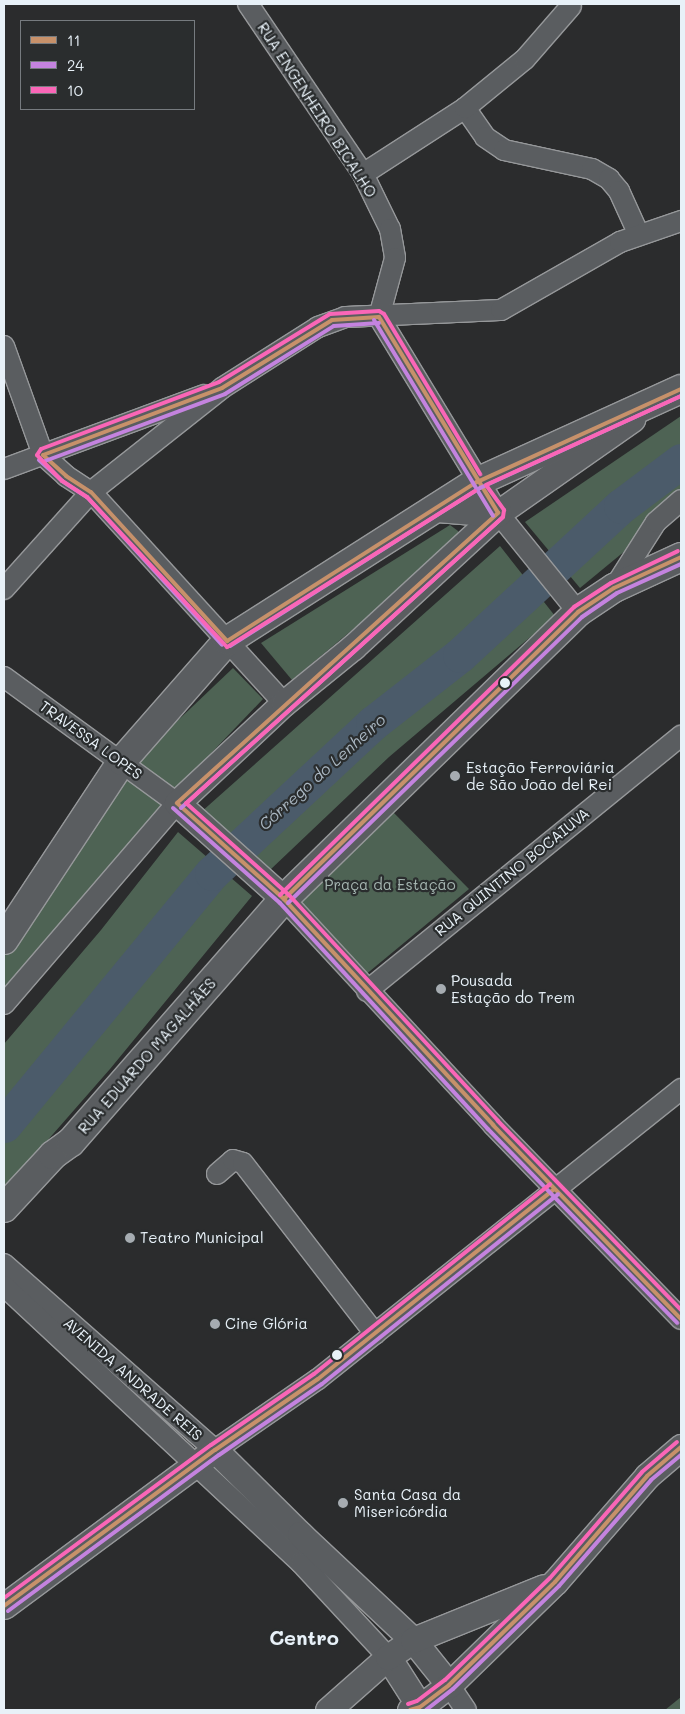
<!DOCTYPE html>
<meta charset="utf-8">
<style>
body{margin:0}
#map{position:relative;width:685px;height:1714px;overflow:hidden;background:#2b2c2d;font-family:Mali,sans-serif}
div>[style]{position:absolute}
.green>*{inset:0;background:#4e6354}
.river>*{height:35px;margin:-17.5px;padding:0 17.5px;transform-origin:17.5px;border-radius:17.5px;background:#4b5b6a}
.roads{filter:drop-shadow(1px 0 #96989a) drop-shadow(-1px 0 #96989a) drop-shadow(0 1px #96989a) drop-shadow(0 -1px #96989a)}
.minor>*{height:20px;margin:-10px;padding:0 10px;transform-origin:10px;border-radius:10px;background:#5a5d60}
.major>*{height:25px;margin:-12.5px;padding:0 12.5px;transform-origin:12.5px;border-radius:12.5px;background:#5a5d60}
.highway>*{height:28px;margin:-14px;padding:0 14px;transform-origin:14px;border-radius:14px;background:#5a5d60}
.bus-1>*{height:4px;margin:-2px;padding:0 2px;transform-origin:2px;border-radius:2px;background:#c7916a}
.bus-2>*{height:4px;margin:-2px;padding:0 2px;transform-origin:2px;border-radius:2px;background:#c483df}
.bus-3>*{height:4px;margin:-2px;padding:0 2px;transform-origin:2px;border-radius:2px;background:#fa66b7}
.dots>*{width:14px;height:14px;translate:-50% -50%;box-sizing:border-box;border:2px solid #2a2d2e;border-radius:50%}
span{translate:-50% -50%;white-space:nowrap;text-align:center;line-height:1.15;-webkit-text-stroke:4.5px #2a2d2e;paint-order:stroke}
.street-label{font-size:15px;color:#e8f1f8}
.poi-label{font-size:15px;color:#e8f1f8}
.left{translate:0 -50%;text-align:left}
.park-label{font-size:15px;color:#a5b5b1}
.water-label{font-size:16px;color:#aab7c2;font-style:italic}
.district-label{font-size:20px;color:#e8f1f8;font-weight:700}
.frame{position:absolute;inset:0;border:5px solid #e8f1f8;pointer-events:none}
.legend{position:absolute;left:20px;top:20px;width:175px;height:90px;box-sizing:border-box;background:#2a2d2e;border:1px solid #767b7f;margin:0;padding:6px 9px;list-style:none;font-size:15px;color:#e8f1f8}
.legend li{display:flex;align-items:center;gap:10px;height:25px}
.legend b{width:25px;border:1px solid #767b7f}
</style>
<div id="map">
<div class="green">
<div style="clip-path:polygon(681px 416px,681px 494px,637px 541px,580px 588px,525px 522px)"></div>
<div style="clip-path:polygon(450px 525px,458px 531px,459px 541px,292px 680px,261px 643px)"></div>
<div style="clip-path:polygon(500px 546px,555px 616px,389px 757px,270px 870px,200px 813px)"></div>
<div style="clip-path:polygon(233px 668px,263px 699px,170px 796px,130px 766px)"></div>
<div style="clip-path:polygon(124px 773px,165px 804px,4px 988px,4px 957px)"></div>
<div style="clip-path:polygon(392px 811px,469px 889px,364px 976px,295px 902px)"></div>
<div style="clip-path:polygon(178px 832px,252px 896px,110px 1069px,4px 1190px,4px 1044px,101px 930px)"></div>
<div style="clip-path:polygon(681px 1697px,681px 1710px,665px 1710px)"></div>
</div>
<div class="river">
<div style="left:4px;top:1125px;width:327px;rotate:-50.5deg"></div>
<div style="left:212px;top:873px;width:220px;rotate:-43deg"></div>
<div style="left:373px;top:723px;width:110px;rotate:-38deg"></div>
<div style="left:460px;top:655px;width:219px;rotate:-42.8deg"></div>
<div style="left:621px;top:506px;width:75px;rotate:-36.9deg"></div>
</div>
<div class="roads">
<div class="minor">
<div style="left:248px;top:4px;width:205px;rotate:55.9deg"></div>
<div style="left:363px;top:174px;width:61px;rotate:63.9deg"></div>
<div style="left:390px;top:229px;width:29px;rotate:80deg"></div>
<div style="left:395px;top:258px;width:61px;rotate:105.2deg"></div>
<div style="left:465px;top:108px;width:35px;rotate:55deg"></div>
<div style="left:485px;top:137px;width:23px;rotate:34deg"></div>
<div style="left:504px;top:150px;width:90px;rotate:12.2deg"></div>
<div style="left:592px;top:169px;width:20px;rotate:30deg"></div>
<div style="left:609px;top:179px;width:16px;rotate:50deg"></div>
<div style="left:619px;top:191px;width:48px;rotate:65.6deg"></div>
<div style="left:363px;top:174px;width:121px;rotate:-32.9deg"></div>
<div style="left:465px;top:108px;width:77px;rotate:-39.2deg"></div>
<div style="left:525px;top:59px;width:70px;rotate:-49deg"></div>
<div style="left:379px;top:317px;width:229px;rotate:58.7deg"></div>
<div style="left:498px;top:513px;width:127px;rotate:51.1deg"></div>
<div style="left:4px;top:346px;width:116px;rotate:70.3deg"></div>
<div style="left:43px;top:455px;width:31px;rotate:42deg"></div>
<div style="left:66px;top:476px;width:30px;rotate:33deg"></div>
<div style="left:91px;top:492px;width:286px;rotate:47.6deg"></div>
<div style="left:4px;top:469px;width:213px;rotate:-20.3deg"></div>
<div style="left:614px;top:588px;width:78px;rotate:-57.5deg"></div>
<div style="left:656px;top:522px;width:33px;rotate:-41deg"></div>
<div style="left:4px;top:589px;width:130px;rotate:-48.1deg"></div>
<div style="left:91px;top:492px;width:167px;rotate:-38.4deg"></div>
<div style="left:222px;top:388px;width:114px;rotate:-32.4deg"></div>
<div style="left:318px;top:327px;width:29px;rotate:-20deg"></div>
<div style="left:345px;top:317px;width:156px;rotate:-2.6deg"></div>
<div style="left:501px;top:310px;width:137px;rotate:-29.7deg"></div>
<div style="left:620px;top:242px;width:65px;rotate:-19deg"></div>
<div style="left:4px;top:677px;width:214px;rotate:36.1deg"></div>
<div style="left:177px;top:803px;width:265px;rotate:130.7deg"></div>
<div style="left:284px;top:899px;width:308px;rotate:47.2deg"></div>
<div style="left:493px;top:1125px;width:270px;rotate:45.9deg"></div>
<div style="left:367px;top:991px;width:405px;rotate:-39.1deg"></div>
<div style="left:217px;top:1174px;width:21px;rotate:-41deg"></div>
<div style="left:233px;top:1160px;width:10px;rotate:17deg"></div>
<div style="left:243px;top:1163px;width:216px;rotate:52.3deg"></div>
<div style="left:4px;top:1264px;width:281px;rotate:41.4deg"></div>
<div style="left:215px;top:1450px;width:125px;rotate:-34.6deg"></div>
<div style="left:318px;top:1379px;width:465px;rotate:-38.6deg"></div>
<div style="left:4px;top:1286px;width:406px;rotate:43deg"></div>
<div style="left:301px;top:1563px;width:128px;rotate:47.2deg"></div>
<div style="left:449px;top:1685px;width:30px;rotate:56deg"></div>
</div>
<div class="major">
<div style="left:284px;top:899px;width:144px;rotate:-138.1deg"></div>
<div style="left:177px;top:803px;width:146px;rotate:-43.1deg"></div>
<div style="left:284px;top:703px;width:89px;rotate:-39.1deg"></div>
<div style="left:353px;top:647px;width:197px;rotate:-42.7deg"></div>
<div style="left:498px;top:513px;width:164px;rotate:-35deg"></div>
<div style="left:4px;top:1606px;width:262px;rotate:-36.5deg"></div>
<div style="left:215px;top:1450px;width:120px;rotate:44.7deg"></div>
<div style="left:300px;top:1534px;width:155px;rotate:43.2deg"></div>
<div style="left:413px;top:1640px;width:58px;rotate:51.3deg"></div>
<div style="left:388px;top:1657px;width:59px;rotate:57.4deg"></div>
<div style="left:328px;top:1710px;width:80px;rotate:-41.5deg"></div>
<div style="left:388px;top:1657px;width:30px;rotate:-34deg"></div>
<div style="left:413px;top:1640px;width:141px;rotate:-22deg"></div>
<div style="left:410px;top:1710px;width:10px;rotate:-17deg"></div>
<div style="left:420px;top:1707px;width:36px;rotate:-37deg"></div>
<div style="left:449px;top:1685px;width:148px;rotate:-44.2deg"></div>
<div style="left:555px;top:1582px;width:140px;rotate:-49deg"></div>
<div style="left:647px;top:1476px;width:45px;rotate:-40.5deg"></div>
</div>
<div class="highway">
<div style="left:438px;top:508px;width:60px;rotate:4.8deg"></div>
<div style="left:4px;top:940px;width:214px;rotate:-56.6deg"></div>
<div style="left:122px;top:761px;width:159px;rotate:-48.8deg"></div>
<div style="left:227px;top:641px;width:296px;rotate:-32.5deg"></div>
<div style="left:477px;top:482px;width:224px;rotate:-24.5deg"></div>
<div style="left:4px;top:1208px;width:72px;rotate:-47.2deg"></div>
<div style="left:53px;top:1155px;width:22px;rotate:-36deg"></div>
<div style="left:71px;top:1142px;width:323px;rotate:-48.8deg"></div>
<div style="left:284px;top:899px;width:411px;rotate:-44.3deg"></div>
<div style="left:578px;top:612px;width:43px;rotate:-33.7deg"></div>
<div style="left:614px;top:588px;width:74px;rotate:-24.8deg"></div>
</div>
</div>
<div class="bus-1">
<div style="left:379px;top:317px;width:229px;rotate:58.7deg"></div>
<div style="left:43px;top:455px;width:191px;rotate:-20.5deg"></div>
<div style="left:222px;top:388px;width:129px;rotate:-31.7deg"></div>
<div style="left:332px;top:320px;width:47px;rotate:-3.7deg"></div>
<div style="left:43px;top:455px;width:31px;rotate:42deg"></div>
<div style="left:66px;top:476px;width:30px;rotate:33deg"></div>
<div style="left:91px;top:492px;width:202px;rotate:47.6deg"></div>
<div style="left:227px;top:641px;width:296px;rotate:-32.5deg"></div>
<div style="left:477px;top:482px;width:224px;rotate:-24.5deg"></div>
<div style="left:177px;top:803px;width:144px;rotate:41.9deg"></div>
<div style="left:284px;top:899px;width:308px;rotate:47.2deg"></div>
<div style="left:493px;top:1125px;width:270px;rotate:45.9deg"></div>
<div style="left:177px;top:803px;width:433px;rotate:-42.1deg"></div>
<div style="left:284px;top:899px;width:411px;rotate:-44.3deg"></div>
<div style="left:578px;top:612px;width:43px;rotate:-33.7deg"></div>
<div style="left:614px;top:588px;width:74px;rotate:-24.8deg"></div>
<div style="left:4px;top:1606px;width:262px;rotate:-36.5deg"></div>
<div style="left:215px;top:1450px;width:125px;rotate:-34.6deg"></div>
<div style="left:318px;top:1379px;width:303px;rotate:-38.8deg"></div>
<div style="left:410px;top:1710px;width:10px;rotate:-17deg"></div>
<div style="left:420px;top:1707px;width:36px;rotate:-37deg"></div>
<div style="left:449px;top:1685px;width:148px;rotate:-44.2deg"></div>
<div style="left:555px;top:1582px;width:140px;rotate:-49deg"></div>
<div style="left:647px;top:1476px;width:45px;rotate:-40.5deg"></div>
</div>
<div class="bus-2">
<div style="left:374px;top:320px;width:229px;rotate:58.7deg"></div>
<div style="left:39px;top:460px;width:31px;rotate:42deg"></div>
<div style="left:62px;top:481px;width:30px;rotate:33deg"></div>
<div style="left:87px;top:497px;width:200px;rotate:47.6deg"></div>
<div style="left:45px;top:461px;width:192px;rotate:-20.4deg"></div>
<div style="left:225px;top:394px;width:128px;rotate:-32deg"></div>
<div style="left:334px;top:326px;width:45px;rotate:-3.8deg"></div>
<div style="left:230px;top:646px;width:296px;rotate:-32.3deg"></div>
<div style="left:480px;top:488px;width:221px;rotate:-24.6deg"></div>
<div style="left:173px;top:808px;width:143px;rotate:41.6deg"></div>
<div style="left:280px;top:903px;width:307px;rotate:47.4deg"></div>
<div style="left:488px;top:1129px;width:271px;rotate:45.7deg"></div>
<div style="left:181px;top:808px;width:433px;rotate:-42.1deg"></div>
<div style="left:288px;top:903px;width:410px;rotate:-44.2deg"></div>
<div style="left:582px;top:617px;width:42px;rotate:-34.4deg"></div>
<div style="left:617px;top:593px;width:70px;rotate:-24.4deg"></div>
<div style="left:8px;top:1611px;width:262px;rotate:-36.5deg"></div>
<div style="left:219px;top:1455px;width:125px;rotate:-34.6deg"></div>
<div style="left:322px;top:1384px;width:303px;rotate:-38.8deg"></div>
<div style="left:426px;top:1710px;width:34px;rotate:-38deg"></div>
<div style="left:453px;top:1689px;width:148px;rotate:-44.2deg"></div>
<div style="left:559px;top:1586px;width:140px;rotate:-49deg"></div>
<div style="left:651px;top:1480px;width:39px;rotate:-40deg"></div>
</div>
<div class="bus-3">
<div style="left:681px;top:396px;width:214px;rotate:155.5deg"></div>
<div style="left:486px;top:485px;width:31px;rotate:54deg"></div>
<div style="left:504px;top:510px;width:7px;rotate:98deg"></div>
<div style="left:503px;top:517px;width:427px;rotate:137.9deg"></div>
<div style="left:186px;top:803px;width:138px;rotate:41.8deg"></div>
<div style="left:289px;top:895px;width:308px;rotate:47.2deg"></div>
<div style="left:498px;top:1121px;width:263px;rotate:45.9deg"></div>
<div style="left:475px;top:491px;width:293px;rotate:147.8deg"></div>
<div style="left:227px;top:647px;width:205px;rotate:-133deg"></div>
<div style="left:87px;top:497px;width:30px;rotate:-147deg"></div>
<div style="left:62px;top:481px;width:36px;rotate:-134deg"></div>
<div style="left:37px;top:455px;width:7px;rotate:-56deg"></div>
<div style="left:41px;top:449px;width:190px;rotate:-20.6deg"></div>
<div style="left:219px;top:382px;width:130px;rotate:-31.5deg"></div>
<div style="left:330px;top:314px;width:49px;rotate:-3.5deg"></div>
<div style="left:379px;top:311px;width:6px;rotate:31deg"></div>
<div style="left:384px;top:314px;width:187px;rotate:59deg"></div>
<div style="left:280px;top:895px;width:412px;rotate:-44.4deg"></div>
<div style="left:574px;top:607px;width:44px;rotate:-33deg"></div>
<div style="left:611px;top:583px;width:74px;rotate:-25.5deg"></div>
<div style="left:4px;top:1598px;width:257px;rotate:-36.5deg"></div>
<div style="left:211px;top:1445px;width:125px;rotate:-34.6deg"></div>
<div style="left:314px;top:1374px;width:303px;rotate:-38.8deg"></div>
<div style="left:408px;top:1704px;width:9px;rotate:-18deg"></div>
<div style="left:417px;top:1701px;width:35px;rotate:-37deg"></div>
<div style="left:445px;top:1680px;width:146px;rotate:-44.2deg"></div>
<div style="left:550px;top:1578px;width:140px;rotate:-49deg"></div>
<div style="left:642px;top:1472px;width:46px;rotate:-40.6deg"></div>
</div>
<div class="dots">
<div style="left:505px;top:683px;background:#e8f1f8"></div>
<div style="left:455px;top:776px;background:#a6acb1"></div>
<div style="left:441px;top:989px;background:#a6acb1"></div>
<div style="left:130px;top:1238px;background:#a6acb1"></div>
<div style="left:215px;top:1324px;background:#a6acb1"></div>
<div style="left:337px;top:1355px;background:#e8f1f8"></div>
<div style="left:343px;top:1503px;background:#a6acb1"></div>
</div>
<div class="street-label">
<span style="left:317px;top:110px;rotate:57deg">RUA ENGENHEIRO BICALHO</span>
<span style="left:91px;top:740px;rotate:36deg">TRAVESSA LOPES</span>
<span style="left:512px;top:872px;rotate:-39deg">RUA QUINTINO BOCAIUVA</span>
<span style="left:147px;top:1056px;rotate:-49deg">RUA EDUARDO MAGALHÃES</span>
<span style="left:133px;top:1379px;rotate:41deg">AVENIDA ANDRADE REIS</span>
</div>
<div class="poi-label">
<span class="left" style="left:466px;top:776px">Estação Ferroviária<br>de São João del Rei</span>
<span class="left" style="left:451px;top:989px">Pousada<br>Estação do Trem</span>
<span class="left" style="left:140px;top:1238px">Teatro Municipal</span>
<span class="left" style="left:225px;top:1324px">Cine Glória</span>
<span class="left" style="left:354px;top:1503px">Santa Casa da<br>Misericórdia</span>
</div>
<div class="park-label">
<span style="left:390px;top:885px">Praça da Estação</span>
</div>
<div class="water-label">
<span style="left:322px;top:772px;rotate:-42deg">Córrego do Lenheiro</span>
</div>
<div class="district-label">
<span style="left:304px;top:1637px">Centro</span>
</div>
<div class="frame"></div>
<ul class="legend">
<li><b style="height:6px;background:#c7916a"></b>11</li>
<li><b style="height:6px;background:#c483df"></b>24</li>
<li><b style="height:6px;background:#fa66b7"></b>10</li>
</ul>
</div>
